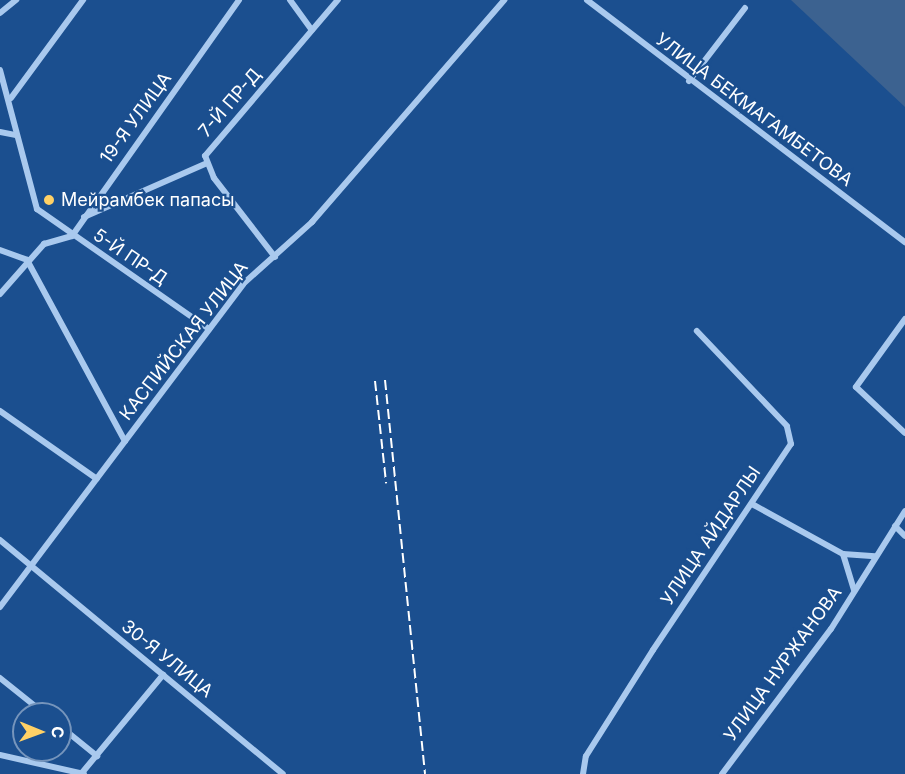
<!DOCTYPE html>
<meta charset="utf-8">
<style>
body{margin:0}
#map{position:relative;width:905px;height:774px;overflow:hidden;background:#1b4f8f;font-family:Inter,sans-serif}
div>[style]{position:absolute}
.water>*{inset:0;background:#3c6290}
.street>*{height:6px;margin:-3px;padding:0 3px;transform-origin:3px;border-radius:3px;background:#a9c9ee}
.rail>*{height:2px;margin-top:-1px;transform-origin:0;background:repeating-linear-gradient(90deg,#fff 0 10px,transparent 0 14.5px)}
.dots>*{width:16px;height:16px;translate:-50% -50%;box-sizing:border-box;border:3px solid #1b4f8f;border-radius:50%}
span{translate:-50% -50%;white-space:nowrap;text-align:center;line-height:1.15;-webkit-text-stroke:4.5px #1b4f8f;paint-order:stroke}
.street-label{font-size:18px;color:#fff}
.poi-label{font-size:18px;color:#fff}
.left{translate:0 -50%;text-align:left}
.north{position:absolute;left:12px;top:702px;width:60px;height:60px;box-sizing:border-box;background:#1b4f8f;border:2px solid #7695bc;border-radius:50%;rotate:91deg;font-size:16px;font-weight:700;line-height:24px;text-align:center;color:#fff}
.north::after{content:'';display:block;margin:auto;width:21px;height:27px;background:#ffd166;clip-path:polygon(50% 0,100% 100%,50% 72%,0 100%)}
</style>
<div id="map">
<div class="water">
<div style="clip-path:polygon(791px 0,905px 0,905px 107px)"></div>
</div>
<div class="street">
<div style="left:290px;top:0;width:37px;rotate:54deg"></div>
<div style="left:587px;top:0;width:400px;rotate:37.3deg"></div>
<div style="left:0;top:13px;width:21px;rotate:-39deg"></div>
<div style="left:0;top:70px;width:144px;rotate:75.1deg"></div>
<div style="left:37px;top:209px;width:210px;rotate:34.9deg"></div>
<div style="left:689px;top:81px;width:92px;rotate:-52.5deg"></div>
<div style="left:11px;top:98px;width:122px;rotate:-53.7deg"></div>
<div style="left:0;top:132px;width:15px;rotate:11deg"></div>
<div style="left:84px;top:217px;width:132px;rotate:-23.7deg"></div>
<div style="left:0;top:250px;width:29px;rotate:20deg"></div>
<div style="left:27px;top:260px;width:206px;rotate:61.6deg"></div>
<div style="left:275px;top:257px;width:100px;rotate:-127.7deg"></div>
<div style="left:214px;top:178px;width:24px;rotate:-112deg"></div>
<div style="left:205px;top:156px;width:205px;rotate:-49.6deg"></div>
<div style="left:0;top:294px;width:67px;rotate:-48.7deg"></div>
<div style="left:44px;top:244px;width:29px;rotate:-16deg"></div>
<div style="left:72px;top:236px;width:289px;rotate:-54.7deg"></div>
<div style="left:905px;top:319px;width:84px;rotate:125.8deg"></div>
<div style="left:856px;top:387px;width:67px;rotate:43.2deg"></div>
<div style="left:0;top:411px;width:118px;rotate:35deg"></div>
<div style="left:752px;top:504px;width:104px;rotate:28.8deg"></div>
<div style="left:843px;top:554px;width:38px;rotate:73deg"></div>
<div style="left:895px;top:526px;width:14px;rotate:45deg"></div>
<div style="left:0;top:540px;width:367px;rotate:39.6deg"></div>
<div style="left:843px;top:554px;width:32px;rotate:4deg"></div>
<div style="left:0;top:607px;width:404px;rotate:-53deg"></div>
<div style="left:243px;top:284px;width:93px;rotate:-41.9deg"></div>
<div style="left:312px;top:222px;width:294px;rotate:-49.1deg"></div>
<div style="left:0;top:678px;width:58px;rotate:38.7deg"></div>
<div style="left:60px;top:726px;width:48px;rotate:39deg"></div>
<div style="left:0;top:755px;width:86px;rotate:12.7deg"></div>
<div style="left:81px;top:774px;width:129px;rotate:-50.4deg"></div>
<div style="left:583px;top:774px;width:18px;rotate:-81deg"></div>
<div style="left:586px;top:756px;width:125px;rotate:-57.7deg"></div>
<div style="left:653px;top:650px;width:248px;rotate:-56.2deg"></div>
<div style="left:791px;top:444px;width:18px;rotate:-103deg"></div>
<div style="left:787px;top:426px;width:131px;rotate:-133.5deg"></div>
<div style="left:722px;top:774px;width:181px;rotate:-53.1deg"></div>
<div style="left:831px;top:629px;width:139px;rotate:-57.9deg"></div>
</div>
<div class="rail">
<div style="left:385px;top:380px;width:396px;rotate:84.2deg"></div>
<div style="left:375px;top:381px;width:103px;rotate:83.8deg"></div>
</div>
<div class="dots">
<div style="left:49px;top:200px;background:#ffd166"></div>
</div>
<div class="street-label">
<span style="left:230px;top:103px;rotate:-49deg">7-Й ПР-Д</span>
<span style="left:754px;top:110px;rotate:37deg">УЛИЦА БЕКМАГАМБЕТОВА</span>
<span style="left:136px;top:118px;rotate:-54deg">19-Я УЛИЦА</span>
<span style="left:130px;top:257px;rotate:34deg">5-Й ПР-Д</span>
<span style="left:184px;top:341px;rotate:-52deg">КАСПИЙСКАЯ УЛИЦА</span>
<span style="left:711px;top:536px;rotate:-56deg">УЛИЦА АЙДАРЛЫ</span>
<span style="left:167px;top:659px;rotate:39deg">30-Я УЛИЦА</span>
<span style="left:783px;top:664px;rotate:-54deg">УЛИЦА НУРЖАНОВА</span>
</div>
<div class="poi-label">
<span class="left" style="left:61px;top:200px">Мейрамбек папасы</span>
</div>
<div class="north">С</div>
</div>
